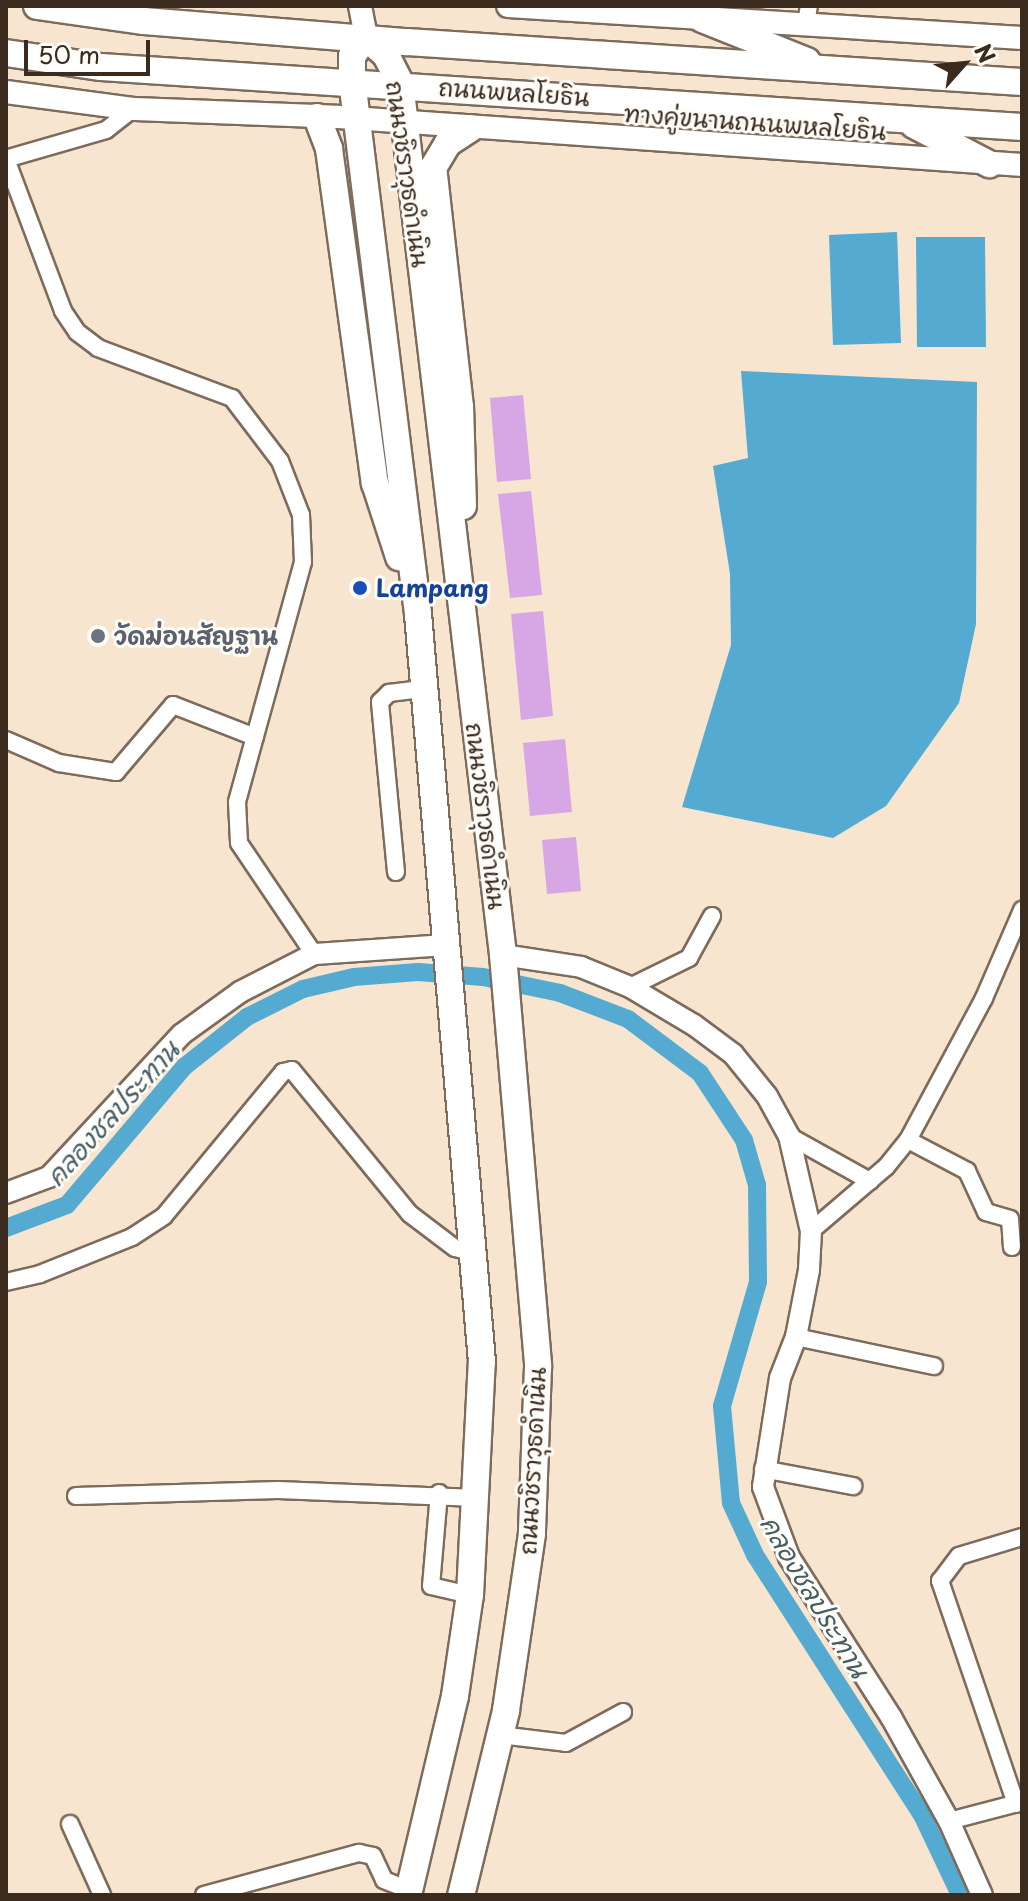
<!DOCTYPE html>
<meta charset="utf-8">
<style>
body{margin:0}
#map{position:relative;width:1028px;height:1901px;overflow:hidden;background:#f7e5cf;font-family:"Playpen Sans","Playpen Sans Thai",sans-serif}
div>[style]{position:absolute}
.water>*{inset:0;background:#54aad0}
.canal>*{height:18px;margin:-9px;padding:0 9px;transform-origin:9px;border-radius:9px;background:#54aad0}
.building>*{inset:0;background:#d7a7e5}
.roads{filter:drop-shadow(2px 0 #7d6b5c) drop-shadow(-2px 0 #7d6b5c) drop-shadow(0 2px #7d6b5c) drop-shadow(0 -2px #7d6b5c)}
.minor>*{height:16px;margin:-8px;padding:0 8px;transform-origin:8px;border-radius:8px;background:#fff}
.tertiary>*{height:20px;margin:-10px;padding:0 10px;transform-origin:10px;border-radius:10px;background:#fff}
.secondary>*{height:22px;margin:-11px;padding:0 11px;transform-origin:11px;border-radius:11px;background:#fff}
.primary>*{height:26px;margin:-13px;padding:0 13px;transform-origin:13px;border-radius:13px;background:#fff}
.trunk>*{height:26px;margin:-13px;padding:0 13px;transform-origin:13px;border-radius:13px;background:#fff}
.dots>*{width:22px;height:22px;translate:-50% -50%;box-sizing:border-box;border:4px solid #fdfcf7;border-radius:50%}
span{translate:-50% -50%;white-space:nowrap;text-align:center;line-height:1.15;-webkit-text-stroke:6px #fdfcf7;paint-order:stroke}
.street-label{font-size:24px;color:#3b2a1e}
.transit-label{font-size:24px;color:#164399;font-weight:700}
.left{translate:0 -50%;text-align:left}
.worship-label{font-size:24px;color:#5b616d;font-weight:700}
.water-label{font-size:26px;color:#455d65;font-style:italic}
.frame{position:absolute;inset:0;border:8px solid #3b2a1e;pointer-events:none}
.north{position:absolute;left:924px;top:24px;width:80px;height:80px;-webkit-text-stroke:6px #fdfcf7;paint-order:stroke;rotate:63deg;font-size:22px;font-weight:700;line-height:32px;text-align:center;color:#3b2a1e}
.north::after{content:'';display:block;margin:auto;width:28px;height:36px;background:#3b2a1e;clip-path:polygon(50% 0,100% 100%,50% 72%,0 100%)}
.scale{position:absolute;left:24px;top:40px;width:126px;height:36px;box-sizing:border-box;border:4px solid #3b2a1e;border-top:0;padding-left:10px;font-size:24px;line-height:28px;white-space:nowrap;color:#3b2a1e;-webkit-text-stroke:6px #fdfcf7;paint-order:stroke}
</style>
<div id="map">
<div class="water">
<div style="clip-path:polygon(897px 232px,901px 343px,833px 345px,829px 235px)"></div>
<div style="clip-path:polygon(916px 237px,985px 237px,986px 347px,917px 347px)"></div>
<div style="clip-path:polygon(741px 371px,977px 382px,976px 624px,959px 703px,886px 806px,833px 838px,682px 807px,731px 645px,730px 574px,713px 466px,748px 458px)"></div>
</div>
<div class="canal">
<div style="left:6px;top:1228px;width:65px;rotate:-20.7deg"></div>
<div style="left:67px;top:1205px;width:181px;rotate:-49.7deg"></div>
<div style="left:184px;top:1067px;width:80px;rotate:-38.4deg"></div>
<div style="left:247px;top:1017px;width:63px;rotate:-26.6deg"></div>
<div style="left:303px;top:989px;width:52px;rotate:-13.2deg"></div>
<div style="left:354px;top:977px;width:64px;rotate:-4.5deg"></div>
<div style="left:418px;top:972px;width:65px;rotate:4.4deg"></div>
<div style="left:483px;top:977px;width:79px;rotate:11.7deg"></div>
<div style="left:560px;top:993px;width:73px;rotate:20.9deg"></div>
<div style="left:628px;top:1019px;width:90px;rotate:36.9deg"></div>
<div style="left:700px;top:1073px;width:80px;rotate:56.7deg"></div>
<div style="left:744px;top:1140px;width:47px;rotate:73.9deg"></div>
<div style="left:757px;top:1185px;width:97px;rotate:89.4deg"></div>
<div style="left:758px;top:1282px;width:129px;rotate:106.2deg"></div>
<div style="left:722px;top:1406px;width:97px;rotate:84.7deg"></div>
<div style="left:731px;top:1503px;width:57px;rotate:65.2deg"></div>
<div style="left:755px;top:1555px;width:311px;rotate:57.3deg"></div>
<div style="left:923px;top:1817px;width:86px;rotate:64.6deg"></div>
</div>
<div class="building">
<div style="clip-path:polygon(523px 395px,531px 479px,497px 482px,490px 398px)"></div>
<div style="clip-path:polygon(531px 491px,542px 595px,510px 598px,498px 494px)"></div>
<div style="clip-path:polygon(543px 611px,553px 716px,521px 720px,511px 614px)"></div>
<div style="clip-path:polygon(565px 739px,572px 812px,530px 816px,523px 743px)"></div>
<div style="clip-path:polygon(576px 837px,581px 891px,547px 894px,542px 840px)"></div>
</div>
<div class="roads">
<div class="minor">
<div style="left:806px;top:24px;width:18px;rotate:-81deg"></div>
<div style="left:9px;top:158px;width:101px;rotate:-16.1deg"></div>
<div style="left:106px;top:130px;width:34px;rotate:-38deg"></div>
<div style="left:6px;top:159px;width:162px;rotate:69.4deg"></div>
<div style="left:63px;top:311px;width:25px;rotate:56deg"></div>
<div style="left:77px;top:332px;width:26px;rotate:37deg"></div>
<div style="left:98px;top:348px;width:143px;rotate:20.5deg"></div>
<div style="left:232px;top:398px;width:79px;rotate:52.7deg"></div>
<div style="left:280px;top:461px;width:58px;rotate:68.7deg"></div>
<div style="left:301px;top:515px;width:47px;rotate:87.6deg"></div>
<div style="left:303px;top:562px;width:249px;rotate:105.4deg"></div>
<div style="left:237px;top:802px;width:41px;rotate:87.2deg"></div>
<div style="left:239px;top:843px;width:134px;rotate:56deg"></div>
<div style="left:6px;top:740px;width:58px;rotate:23.5deg"></div>
<div style="left:59px;top:763px;width:58px;rotate:9deg"></div>
<div style="left:116px;top:772px;width:88px;rotate:-49.6deg"></div>
<div style="left:173px;top:705px;width:88px;rotate:21.3deg"></div>
<div style="left:396px;top:872px;width:171px;rotate:-95.4deg"></div>
<div style="left:380px;top:702px;width:13px;rotate:-45deg"></div>
<div style="left:389px;top:693px;width:35px;rotate:-7deg"></div>
<div style="left:630px;top:987px;width:66px;rotate:-26.2deg"></div>
<div style="left:689px;top:958px;width:48px;rotate:-61.3deg"></div>
<div style="left:789px;top:1136px;width:93px;rotate:29.1deg"></div>
<div style="left:908px;top:1140px;width:67px;rotate:27.7deg"></div>
<div style="left:967px;top:1171px;width:45px;rotate:65.1deg"></div>
<div style="left:986px;top:1212px;width:25px;rotate:16deg"></div>
<div style="left:1010px;top:1219px;width:28px;rotate:86deg"></div>
<div style="left:811px;top:1231px;width:99px;rotate:-40.5deg"></div>
<div style="left:886px;top:1167px;width:35px;rotate:-51deg"></div>
<div style="left:908px;top:1140px;width:161px;rotate:-61.8deg"></div>
<div style="left:984px;top:998px;width:96px;rotate:-66.6deg"></div>
<div style="left:6px;top:1282px;width:35px;rotate:-13deg"></div>
<div style="left:40px;top:1274px;width:99px;rotate:-21.9deg"></div>
<div style="left:132px;top:1237px;width:38px;rotate:-33deg"></div>
<div style="left:164px;top:1216px;width:187px;rotate:-50.4deg"></div>
<div style="left:283px;top:1072px;width:9px;rotate:-13deg"></div>
<div style="left:292px;top:1070px;width:186px;rotate:50.7deg"></div>
<div style="left:410px;top:1214px;width:56px;rotate:37.1deg"></div>
<div style="left:455px;top:1248px;width:21px;rotate:14deg"></div>
<div style="left:796px;top:1337px;width:141px;rotate:11.9deg"></div>
<div style="left:763px;top:1469px;width:92px;rotate:10.7deg"></div>
<div style="left:439px;top:1493px;width:93px;rotate:94.9deg"></div>
<div style="left:431px;top:1586px;width:40px;rotate:13deg"></div>
<div style="left:76px;top:1496px;width:202px;rotate:-1.7deg"></div>
<div style="left:278px;top:1490px;width:199px;rotate:2.3deg"></div>
<div style="left:500px;top:1735px;width:66px;rotate:6.9deg"></div>
<div style="left:566px;top:1743px;width:65px;rotate:-28.5deg"></div>
<div style="left:1016px;top:1804px;width:236px;rotate:-108.8deg"></div>
<div style="left:940px;top:1581px;width:31px;rotate:-53deg"></div>
<div style="left:959px;top:1556px;width:66px;rotate:-16.8deg"></div>
<div style="left:949px;top:1821px;width:75px;rotate:-14.6deg"></div>
<div style="left:70px;top:1824px;width:78px;rotate:65.7deg"></div>
<div style="left:204px;top:1895px;width:161px;rotate:-15.2deg"></div>
<div style="left:359px;top:1853px;width:14px;rotate:12deg"></div>
<div style="left:373px;top:1856px;width:26px;rotate:65deg"></div>
<div style="left:384px;top:1880px;width:27px;rotate:22deg"></div>
</div>
<div class="tertiary">
<div style="left:503px;top:955px;width:79px;rotate:8.7deg"></div>
<div style="left:581px;top:967px;width:53px;rotate:22.2deg"></div>
<div style="left:630px;top:987px;width:74px;rotate:30.7deg"></div>
<div style="left:694px;top:1025px;width:49px;rotate:36.6deg"></div>
<div style="left:733px;top:1054px;width:54px;rotate:51deg"></div>
<div style="left:767px;top:1096px;width:46px;rotate:61.2deg"></div>
<div style="left:789px;top:1136px;width:98px;rotate:77deg"></div>
<div style="left:811px;top:1231px;width:39px;rotate:93deg"></div>
<div style="left:809px;top:1270px;width:68px;rotate:101deg"></div>
<div style="left:796px;top:1337px;width:44px;rotate:111.3deg"></div>
<div style="left:780px;top:1378px;width:110px;rotate:98.9deg"></div>
<div style="left:763px;top:1487px;width:75px;rotate:69.6deg"></div>
<div style="left:789px;top:1557px;width:190px;rotate:57.5deg"></div>
<div style="left:891px;top:1717px;width:119px;rotate:60.9deg"></div>
<div style="left:949px;top:1821px;width:81px;rotate:66deg"></div>
<div style="left:6px;top:1193px;width:46px;rotate:-20.4deg"></div>
<div style="left:49px;top:1177px;width:195px;rotate:-47.1deg"></div>
<div style="left:182px;top:1034px;width:72px;rotate:-35.9deg"></div>
<div style="left:240px;top:992px;width:83px;rotate:-27.2deg"></div>
<div style="left:314px;top:954px;width:133px;rotate:-3.9deg"></div>
</div>
<div class="secondary">
<div style="left:360px;top:6px;width:32px;rotate:79deg"></div>
<div style="left:508px;top:6px;width:515px;rotate:3.56deg"></div>
<div style="left:6px;top:92px;width:128px;rotate:7.6deg"></div>
<div style="left:133px;top:109px;width:205px;rotate:2.2deg"></div>
<div style="left:338px;top:117px;width:686px;rotate:4.01deg"></div>
</div>
<div class="primary">
<div style="left:317px;top:117px;width:34px;rotate:69deg"></div>
<div style="left:329px;top:149px;width:337px;rotate:82.2deg"></div>
<div style="left:375px;top:483px;width:78px;rotate:72deg"></div>
<div style="left:463px;top:506px;width:99px;rotate:-91.7deg"></div>
<div style="left:460px;top:407px;width:241px;rotate:-96.4deg"></div>
<div style="left:433px;top:168px;width:29px;rotate:-59deg"></div>
<div style="left:448px;top:143px;width:27px;rotate:-33deg"></div>
<div style="left:408px;top:1895px;width:204px;rotate:-76.7deg"></div>
<div style="left:455px;top:1696px;width:102px;rotate:-81.6deg"></div>
<div style="left:470px;top:1595px;width:233px;rotate:-87.1deg"></div>
<div style="left:482px;top:1362px;width:751px;rotate:-94.89deg"></div>
<div style="left:418px;top:614px;width:538px;rotate:-97.05deg"></div>
<div style="left:352px;top:80px;width:24px;rotate:-90deg"></div>
<div style="left:352px;top:56px;width:24px;rotate:-54deg"></div>
<div style="left:366px;top:37px;width:27px;rotate:42deg"></div>
<div style="left:386px;top:55px;width:31px;rotate:63deg"></div>
<div style="left:400px;top:83px;width:878px;rotate:83.26deg"></div>
<div style="left:503px;top:955px;width:413px;rotate:85.1deg"></div>
<div style="left:538px;top:1367px;width:167px;rotate:92.1deg"></div>
<div style="left:532px;top:1534px;width:179px;rotate:98.4deg"></div>
<div style="left:506px;top:1711px;width:189px;rotate:103.7deg"></div>
</div>
<div class="trunk">
<div style="left:37px;top:6px;width:108px;rotate:8deg"></div>
<div style="left:144px;top:21px;width:264px;rotate:4.6deg"></div>
<div style="left:407px;top:42px;width:616px;rotate:3.72deg"></div>
<div style="left:702px;top:19px;width:113px;rotate:21.8deg"></div>
<div style="left:6px;top:53px;width:96px;rotate:8.4deg"></div>
<div style="left:101px;top:67px;width:923px;rotate:3.73deg"></div>
<div style="left:914px;top:125px;width:85px;rotate:27.5deg"></div>
</div>
</div>
<div class="dots">
<div style="left:360px;top:588px;background:#1a4fb4"></div>
<div style="left:98px;top:636px;background:#6b7280"></div>
</div>
<div class="street-label">
<span style="left:514px;top:92px;rotate:4deg">ถนนพหลโยธิน</span>
<span style="left:755px;top:122px;rotate:4deg">ทางคู่ขนานถนนพหลโยธิน</span>
<span style="left:408px;top:174px;rotate:82deg">ถนนวชิราวุธดำเนิน</span>
<span style="left:486px;top:816px;rotate:83deg">ถนนวชิราวุธดำเนิน</span>
<span style="left:532px;top:1461px;rotate:-87deg">ถนนวชิราวุธดำเนิน</span>
</div>
<div class="transit-label">
<span class="left" style="left:376px;top:588px">Lampang</span>
</div>
<div class="worship-label">
<span class="left" style="left:114px;top:636px">วัดม่อนสัญฐาน</span>
</div>
<div class="water-label">
<span style="left:112px;top:1113px;rotate:-48deg">คลองชลประทาน</span>
<span style="left:815px;top:1596px;rotate:59deg">คลองชลประทาน</span>
</div>
<div class="frame"></div>
<div class="north">N</div>
<div class="scale">50 m</div>
</div>
